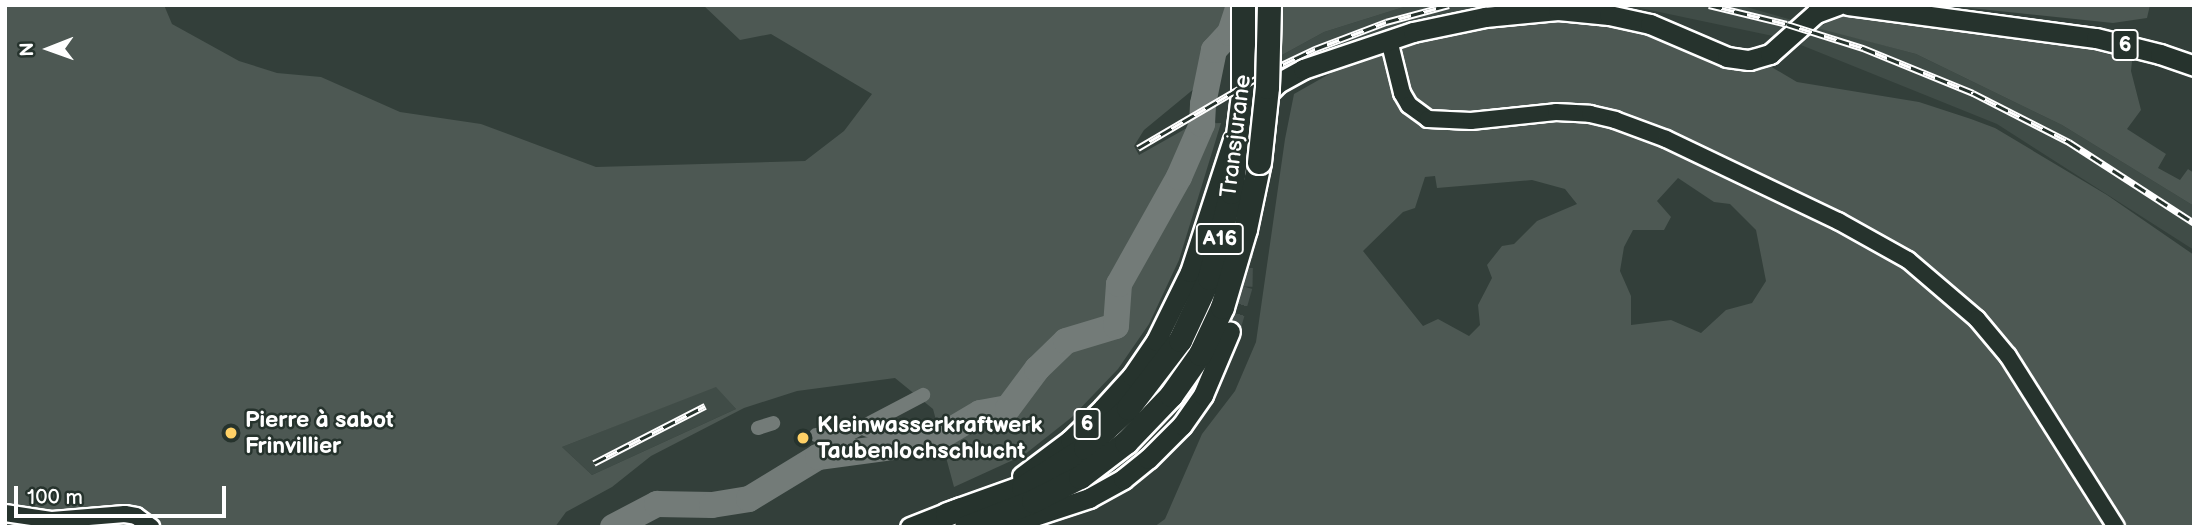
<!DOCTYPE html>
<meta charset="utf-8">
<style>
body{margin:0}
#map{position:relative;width:2199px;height:532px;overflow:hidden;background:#333f3a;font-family:"Balsamiq Sans",sans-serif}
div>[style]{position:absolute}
.built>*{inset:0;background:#404c47}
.green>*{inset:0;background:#4d5853}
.canal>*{height:14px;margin:-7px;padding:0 7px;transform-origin:7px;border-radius:7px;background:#737b78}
.river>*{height:26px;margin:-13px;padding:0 13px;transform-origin:13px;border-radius:13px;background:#737b78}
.primary-tunnel>*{height:19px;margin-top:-9.5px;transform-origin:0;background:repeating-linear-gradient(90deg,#47524e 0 19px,transparent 0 29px)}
.roads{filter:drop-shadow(2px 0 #fff) drop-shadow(-2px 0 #fff) drop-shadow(0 2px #fff) drop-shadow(0 -2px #fff)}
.tertiary>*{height:16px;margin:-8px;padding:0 8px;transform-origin:8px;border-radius:8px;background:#26332d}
.primary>*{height:19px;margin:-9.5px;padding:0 9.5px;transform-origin:9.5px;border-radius:9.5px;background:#26332d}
.motorway>*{height:23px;margin:-11.5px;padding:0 11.5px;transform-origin:11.5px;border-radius:11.5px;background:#26332d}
.rail>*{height:7px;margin-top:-3.5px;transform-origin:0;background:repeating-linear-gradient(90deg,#26332d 0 13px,#fff 0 26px);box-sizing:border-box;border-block:2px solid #fff}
.bridges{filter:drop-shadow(2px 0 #fff) drop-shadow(-2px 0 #fff) drop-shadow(0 2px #fff) drop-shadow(0 -2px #fff)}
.motorway-bridge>*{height:23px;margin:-11.5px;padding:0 11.5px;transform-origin:11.5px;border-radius:11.5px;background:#26332d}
.dots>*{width:19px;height:19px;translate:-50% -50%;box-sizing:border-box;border:4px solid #26332d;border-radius:50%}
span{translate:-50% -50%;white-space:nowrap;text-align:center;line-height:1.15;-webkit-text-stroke:5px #26332d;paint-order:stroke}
.shield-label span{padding:2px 5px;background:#26332d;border:2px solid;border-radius:5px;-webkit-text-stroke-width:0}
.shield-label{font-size:21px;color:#fff;font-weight:700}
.street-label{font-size:23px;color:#fff}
.poi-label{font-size:23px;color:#fff;font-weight:700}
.left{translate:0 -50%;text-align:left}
.frame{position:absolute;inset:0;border:7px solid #fff;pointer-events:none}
.north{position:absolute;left:14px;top:14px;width:70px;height:70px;-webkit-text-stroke:5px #26332d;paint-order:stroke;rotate:269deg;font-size:19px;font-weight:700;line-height:28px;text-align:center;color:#fff}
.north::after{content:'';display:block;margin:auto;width:24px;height:32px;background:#fff;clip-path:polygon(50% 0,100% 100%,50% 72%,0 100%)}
.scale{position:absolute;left:14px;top:486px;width:212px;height:32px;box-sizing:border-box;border:4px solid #fff;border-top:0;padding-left:9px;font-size:21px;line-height:24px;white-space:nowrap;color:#fff;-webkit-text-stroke:5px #26332d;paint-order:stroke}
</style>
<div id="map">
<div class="built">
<div style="clip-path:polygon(1410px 5px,1484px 5px,1388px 28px,1281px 72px,1282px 55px,1324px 32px)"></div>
<div style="clip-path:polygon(1626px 5px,1739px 5px,1792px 20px,1773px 36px)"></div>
<div style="clip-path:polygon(1817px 27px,1916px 54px,2062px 125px,2194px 206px,2194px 250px,1997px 124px,1801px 45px)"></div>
<div style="clip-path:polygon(716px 386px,736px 409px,592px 475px,562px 447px)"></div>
</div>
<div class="green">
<div style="clip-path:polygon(evenodd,5px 5px,164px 5px,172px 24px,239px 61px,277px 73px,321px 77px,400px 112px,481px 124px,596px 167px,805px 161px,844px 131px,872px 94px,771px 34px,740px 40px,703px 5px,1410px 5px,1324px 32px,1282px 55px,1282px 17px,1237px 41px,1195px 88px,1144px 130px,1134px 146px,1139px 155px,1194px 124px,1221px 123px,1179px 260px,1149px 324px,1118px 369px,1072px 417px,1024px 455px,954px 487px,933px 409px,895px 378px,797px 391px,744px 408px,651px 456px,612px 487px,566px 512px,555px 527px,5px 527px,5px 5px,716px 387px,736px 409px,592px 475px,562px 447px,716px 387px)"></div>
<div style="clip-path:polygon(1942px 5px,2150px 5px,2147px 18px,2113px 23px)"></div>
<div style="clip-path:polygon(evenodd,1558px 10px,1758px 59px,1797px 82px,1919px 102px,1971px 119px,1995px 128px,2107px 195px,2194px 255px,2194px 527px,1154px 527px,1165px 519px,1202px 434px,1235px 391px,1256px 342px,1285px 139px,1294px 94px,1389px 40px,1558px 10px,1435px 176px,1437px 188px,1532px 180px,1565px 189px,1577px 204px,1537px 221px,1514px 244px,1502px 246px,1487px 265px,1492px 278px,1478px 305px,1480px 325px,1469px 336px,1438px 319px,1423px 326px,1363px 251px,1403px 212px,1415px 208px,1425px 177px,1435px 176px,1558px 10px,1678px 178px,1714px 202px,1730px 204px,1756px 230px,1766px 281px,1752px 303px,1726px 310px,1701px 333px,1671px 320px,1631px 325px,1631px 296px,1620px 271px,1624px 247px,1633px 230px,1664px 230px,1671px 217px,1657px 201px,1678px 178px)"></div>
<div style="clip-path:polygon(1866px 14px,2079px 46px,2132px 61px,2131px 71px,2141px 110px,2127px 129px,2166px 154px,2158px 168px,2180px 180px,2188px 169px,2194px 173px,2194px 206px,2062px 125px,1916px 54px,1817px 28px,1842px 15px)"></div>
</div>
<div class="canal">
<div style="left:758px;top:428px;width:16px;rotate:-18deg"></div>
<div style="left:863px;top:428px;width:44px;rotate:22.5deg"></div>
<div style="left:816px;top:435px;width:33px;rotate:-2deg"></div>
<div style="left:818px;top:457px;width:39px;rotate:-37deg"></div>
<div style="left:849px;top:434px;width:84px;rotate:-27.8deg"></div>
</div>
<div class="river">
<div style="left:613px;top:527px;width:50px;rotate:-27.6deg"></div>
<div style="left:657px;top:504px;width:55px;rotate:1deg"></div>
<div style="left:712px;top:505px;width:37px;rotate:-9deg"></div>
<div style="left:749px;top:499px;width:81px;rotate:-31.3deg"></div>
<div style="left:818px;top:457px;width:114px;rotate:-7.6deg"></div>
<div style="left:931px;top:442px;width:57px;rotate:-30.6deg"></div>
<div style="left:980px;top:413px;width:28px;rotate:-10deg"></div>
<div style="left:1008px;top:408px;width:49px;rotate:-53.4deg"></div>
<div style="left:1037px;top:369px;width:40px;rotate:-44deg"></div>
<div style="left:1066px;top:341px;width:52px;rotate:-16.7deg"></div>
<div style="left:1116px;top:326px;width:42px;rotate:-85.9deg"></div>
<div style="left:1119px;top:284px;width:123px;rotate:-60.7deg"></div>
<div style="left:1179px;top:177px;width:58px;rotate:-66.5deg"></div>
<div style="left:1202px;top:124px;width:20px;rotate:-87deg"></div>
<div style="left:1203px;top:104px;width:55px;rotate:-78.5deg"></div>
<div style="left:1214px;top:50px;width:23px;rotate:-47deg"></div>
<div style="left:1230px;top:33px;width:29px;rotate:-72deg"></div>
</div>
<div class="primary-tunnel">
<div style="left:1230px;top:331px;width:47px;rotate:-73.9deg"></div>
<div style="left:1243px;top:286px;width:39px;rotate:-89deg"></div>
</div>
<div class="roads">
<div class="tertiary">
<div style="left:1389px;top:40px;width:55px;rotate:76.2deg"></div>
<div style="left:1402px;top:93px;width:14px;rotate:60deg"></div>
<div style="left:1409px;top:105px;width:24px;rotate:36deg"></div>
<div style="left:1428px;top:119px;width:43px;rotate:2.7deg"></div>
<div style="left:1471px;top:121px;width:85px;rotate:-6deg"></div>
<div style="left:1556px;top:112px;width:34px;rotate:3deg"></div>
<div style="left:1590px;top:114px;width:26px;rotate:13deg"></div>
<div style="left:1615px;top:120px;width:54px;rotate:20.4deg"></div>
<div style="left:1666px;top:139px;width:191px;rotate:25.5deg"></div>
<div style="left:1838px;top:221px;width:80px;rotate:29.1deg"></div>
<div style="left:1908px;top:260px;width:91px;rotate:40.5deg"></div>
<div style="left:1977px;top:319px;width:48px;rotate:50deg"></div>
<div style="left:2008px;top:356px;width:202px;rotate:57.7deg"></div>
<div style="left:5px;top:513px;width:48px;rotate:8.5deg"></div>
<div style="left:52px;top:520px;width:73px;rotate:-4.7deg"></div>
<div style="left:125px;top:514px;width:11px;rotate:10deg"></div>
<div style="left:136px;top:516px;width:19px;rotate:36deg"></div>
</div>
<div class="primary">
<div style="left:1848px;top:5px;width:250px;rotate:7.6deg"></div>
<div style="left:2096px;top:38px;width:66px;rotate:14deg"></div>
<div style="left:2160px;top:54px;width:36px;rotate:19deg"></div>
<div style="left:1260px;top:101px;width:25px;rotate:-45deg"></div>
<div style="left:1278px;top:83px;width:29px;rotate:-29deg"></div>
<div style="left:1303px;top:69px;width:116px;rotate:-18.6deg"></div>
<div style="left:1413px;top:32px;width:74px;rotate:-11.8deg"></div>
<div style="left:1485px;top:17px;width:73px;rotate:-5.5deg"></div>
<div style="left:1558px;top:10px;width:51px;rotate:5.6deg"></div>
<div style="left:1609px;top:15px;width:42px;rotate:12.4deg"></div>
<div style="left:1650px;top:24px;width:84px;rotate:23.2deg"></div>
<div style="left:1727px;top:57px;width:22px;rotate:8deg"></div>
<div style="left:1749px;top:60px;width:22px;rotate:-16deg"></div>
<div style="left:1770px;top:54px;width:62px;rotate:-41.7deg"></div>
<div style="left:1816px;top:13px;width:23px;rotate:-20deg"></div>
<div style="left:1022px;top:476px;width:60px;rotate:-36.9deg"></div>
<div style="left:1070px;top:440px;width:46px;rotate:-44.1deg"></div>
<div style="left:1103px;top:408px;width:43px;rotate:-47.8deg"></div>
<div style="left:1132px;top:376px;width:42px;rotate:-55.6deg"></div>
<div style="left:1156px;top:341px;width:77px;rotate:-63.8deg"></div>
<div style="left:1190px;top:272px;width:139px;rotate:-72deg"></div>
<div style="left:910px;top:527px;width:55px;rotate:-21.4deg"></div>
<div style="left:1001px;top:527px;width:93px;rotate:-18.2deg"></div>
<div style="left:1089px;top:498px;width:39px;rotate:-29deg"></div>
<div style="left:1123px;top:479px;width:32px;rotate:-39deg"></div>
<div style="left:1148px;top:459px;width:48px;rotate:-45deg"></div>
<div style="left:1182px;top:425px;width:37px;rotate:-55deg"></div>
<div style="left:1203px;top:395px;width:69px;rotate:-67.1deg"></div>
</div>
<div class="motorway">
<div style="left:947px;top:514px;width:81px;rotate:-19.6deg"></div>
<div style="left:1023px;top:487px;width:73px;rotate:-32.2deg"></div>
<div style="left:1085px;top:448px;width:59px;rotate:-42.9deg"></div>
<div style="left:1128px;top:408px;width:86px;rotate:-52.6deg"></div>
<div style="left:1180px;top:340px;width:68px;rotate:-64.9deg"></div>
<div style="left:1209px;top:278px;width:89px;rotate:-75.7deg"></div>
<div style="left:1231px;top:192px;width:99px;rotate:-83deg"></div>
<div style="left:1243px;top:94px;width:89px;rotate:-90deg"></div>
<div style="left:966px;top:527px;width:72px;rotate:-21.2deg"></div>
<div style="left:1033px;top:501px;width:53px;rotate:-27.1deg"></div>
<div style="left:1080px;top:477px;width:58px;rotate:-37.3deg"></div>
<div style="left:1126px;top:442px;width:65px;rotate:-46.2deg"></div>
<div style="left:1171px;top:395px;width:50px;rotate:-54.7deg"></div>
<div style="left:1200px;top:354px;width:52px;rotate:-64.9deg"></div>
<div style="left:1222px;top:307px;width:81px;rotate:-73.6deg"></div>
<div style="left:1245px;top:229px;width:68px;rotate:-78.2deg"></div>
</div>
</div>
<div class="rail">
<div style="left:1709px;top:5px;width:80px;rotate:13.7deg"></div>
<div style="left:1787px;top:24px;width:80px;rotate:17.5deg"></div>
<div style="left:1863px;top:48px;width:119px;rotate:22.2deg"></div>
<div style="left:1973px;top:93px;width:108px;rotate:27deg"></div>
<div style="left:2069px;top:142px;width:149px;rotate:32.9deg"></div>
<div style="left:1138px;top:148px;width:154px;rotate:-30.4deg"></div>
<div style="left:1271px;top:70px;width:49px;rotate:-25.5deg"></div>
<div style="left:1315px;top:49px;width:76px;rotate:-20.8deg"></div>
<div style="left:1386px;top:22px;width:65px;rotate:-15.1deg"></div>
<div style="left:594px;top:463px;width:125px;rotate:-27.2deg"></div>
</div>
<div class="bridges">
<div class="motorway-bridge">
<div style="left:1259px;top:162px;width:75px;rotate:-83.9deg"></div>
<div style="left:1267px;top:87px;width:82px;rotate:-88.6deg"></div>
</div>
</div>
<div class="dots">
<div style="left:231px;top:433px;background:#ffd166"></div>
<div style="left:803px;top:438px;background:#ffd166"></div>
</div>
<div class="shield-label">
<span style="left:2125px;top:45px">6</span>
<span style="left:1220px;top:239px">A16</span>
<span style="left:1087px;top:424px">6</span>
</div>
<div class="street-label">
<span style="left:1236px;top:136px;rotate:-83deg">Transjurane</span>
</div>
<div class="poi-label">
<span class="left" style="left:245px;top:433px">Pierre à sabot<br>Frinvillier</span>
<span class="left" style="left:817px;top:438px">Kleinwasserkraftwerk<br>Taubenlochschlucht</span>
</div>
<div class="frame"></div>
<div class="north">N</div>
<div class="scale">100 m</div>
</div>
